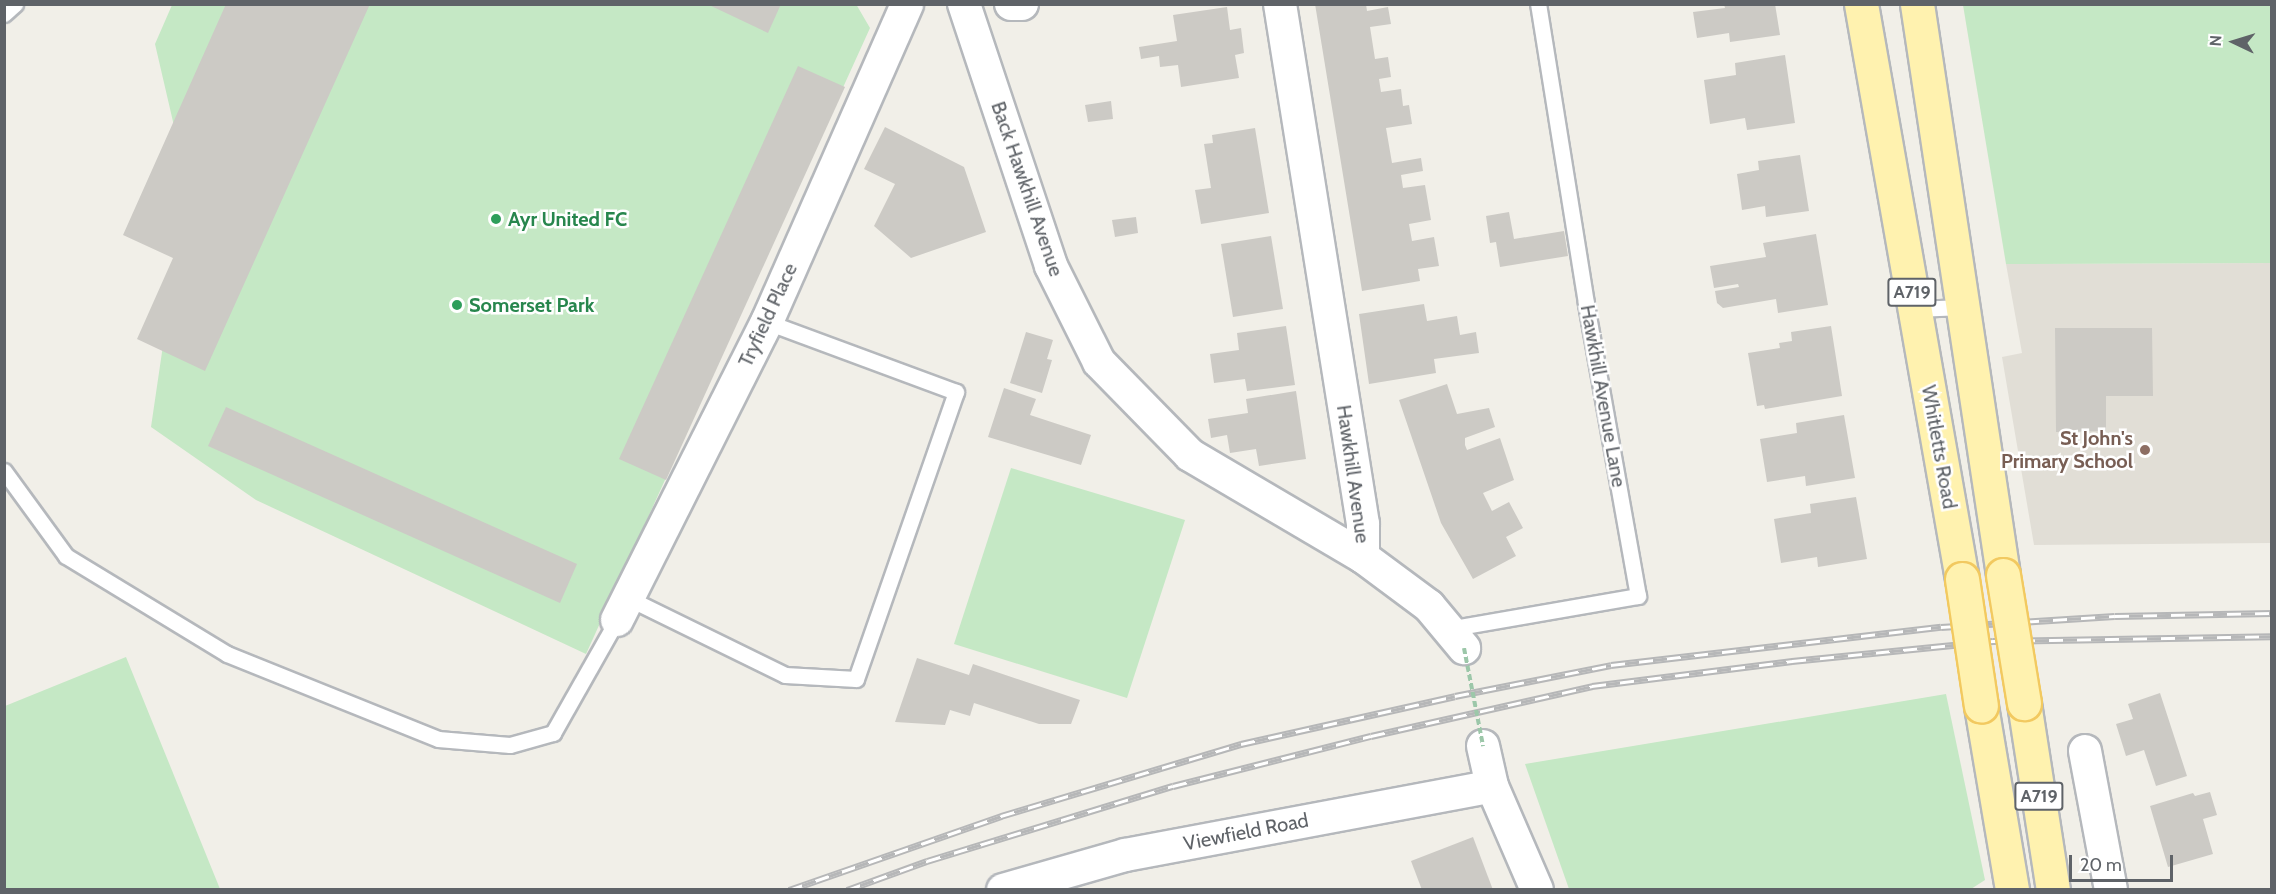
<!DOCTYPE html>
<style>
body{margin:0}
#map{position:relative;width:2276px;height:894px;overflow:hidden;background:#f1efe8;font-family:Cabin,sans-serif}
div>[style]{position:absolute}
.education>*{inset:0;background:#e1ded6}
.green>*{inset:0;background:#c5e8c5}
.building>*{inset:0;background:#cccac5}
.roads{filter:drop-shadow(2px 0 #b5b8bc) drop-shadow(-2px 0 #b5b8bc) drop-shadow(0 2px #b5b8bc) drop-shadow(0 -2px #b5b8bc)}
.service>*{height:15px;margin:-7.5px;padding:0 7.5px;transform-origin:7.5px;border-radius:7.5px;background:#fff}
.minor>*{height:32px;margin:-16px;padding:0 16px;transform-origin:16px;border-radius:16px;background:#fff}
.primary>*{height:33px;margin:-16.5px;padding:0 16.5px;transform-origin:16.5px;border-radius:16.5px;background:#fff2af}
.rail>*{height:7px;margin-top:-3.5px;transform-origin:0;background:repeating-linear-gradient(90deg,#fff 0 14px,#b6b7b8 0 28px);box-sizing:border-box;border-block:2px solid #b6b7b8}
.path-bridge>*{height:4px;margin-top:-2px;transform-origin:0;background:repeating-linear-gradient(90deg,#9cc7a9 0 6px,transparent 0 9px)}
.bridges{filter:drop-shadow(2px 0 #f2c960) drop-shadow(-2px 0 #f2c960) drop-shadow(0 2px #f2c960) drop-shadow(0 -2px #f2c960)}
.primary-bridge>*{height:33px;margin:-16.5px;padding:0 16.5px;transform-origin:16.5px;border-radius:16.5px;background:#fff2af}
.dots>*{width:16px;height:16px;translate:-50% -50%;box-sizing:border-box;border:3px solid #fff;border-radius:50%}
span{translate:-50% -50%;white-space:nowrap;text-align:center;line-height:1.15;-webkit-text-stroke:5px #fff;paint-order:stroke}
.shield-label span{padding:2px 4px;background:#fff;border:2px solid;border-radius:4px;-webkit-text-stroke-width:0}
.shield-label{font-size:18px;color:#5f6368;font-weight:700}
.street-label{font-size:20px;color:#5f6368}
.leisure-label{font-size:20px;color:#27864d;font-weight:700}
.left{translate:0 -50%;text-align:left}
.education-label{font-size:20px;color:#785e54;font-weight:700}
.right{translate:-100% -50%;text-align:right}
.frame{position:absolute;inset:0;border:6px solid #5f6368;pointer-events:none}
.north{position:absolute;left:2204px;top:12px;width:60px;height:60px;-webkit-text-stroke:4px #fff;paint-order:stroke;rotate:274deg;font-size:16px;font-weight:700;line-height:24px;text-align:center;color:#5f6368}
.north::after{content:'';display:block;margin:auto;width:21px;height:27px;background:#5f6368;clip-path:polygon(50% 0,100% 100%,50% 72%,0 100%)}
.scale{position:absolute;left:2069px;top:855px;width:104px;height:27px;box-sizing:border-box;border:3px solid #5f6368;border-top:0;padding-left:8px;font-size:18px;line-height:21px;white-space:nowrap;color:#5f6368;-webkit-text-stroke:4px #fff;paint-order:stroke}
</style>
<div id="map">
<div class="education">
<div style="clip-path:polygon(2271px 263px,2271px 543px,2034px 545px,2002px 357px,2022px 353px,2006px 264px)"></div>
</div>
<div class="green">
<div style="clip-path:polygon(856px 4px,870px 28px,586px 654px,256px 500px,151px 427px,187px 182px,155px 44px,172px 5px)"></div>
<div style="clip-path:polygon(1963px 5px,2271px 5px,2271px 263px,2006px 264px)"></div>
<div style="clip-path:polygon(1011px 468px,1185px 520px,1127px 698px,954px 644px)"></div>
<div style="clip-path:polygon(126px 657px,220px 889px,5px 889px,5px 706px)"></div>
<div style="clip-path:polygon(1946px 694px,1985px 880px,1971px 889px,1569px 889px,1525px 764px)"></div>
</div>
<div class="building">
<div style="clip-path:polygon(226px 4px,370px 4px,205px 371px,137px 339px,173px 258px,123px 235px)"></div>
<div style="clip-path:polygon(707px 4px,781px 4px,768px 33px)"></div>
<div style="clip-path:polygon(1315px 4px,1366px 4px,1367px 11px,1388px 7px,1391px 24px,1370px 27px,1375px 59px,1388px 57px,1391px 77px,1379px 79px,1381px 92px,1401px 89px,1403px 106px,1409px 105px,1412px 124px,1386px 128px,1392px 163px,1421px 158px,1423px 171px,1401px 175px,1403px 188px,1425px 185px,1431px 220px,1409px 224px,1412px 241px,1434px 237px,1439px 266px,1418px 269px,1420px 281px,1362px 291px)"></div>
<div style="clip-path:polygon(1724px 4px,1775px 4px,1780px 35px,1730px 42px,1729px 33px,1697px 38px,1693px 12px,1725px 8px)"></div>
<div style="clip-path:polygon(1227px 7px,1230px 30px,1241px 28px,1244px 53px,1235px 55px,1239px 78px,1181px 87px,1178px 65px,1160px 67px,1159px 56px,1141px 59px,1139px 47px,1177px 41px,1173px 15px)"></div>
<div style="clip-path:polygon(1785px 55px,1795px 123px,1747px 130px,1745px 118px,1710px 124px,1704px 80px,1736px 75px,1735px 63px)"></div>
<div style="clip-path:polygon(798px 66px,845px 87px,666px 480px,619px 459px)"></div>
<div style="clip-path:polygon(1111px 101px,1113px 119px,1088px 122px,1085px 105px)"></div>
<div style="clip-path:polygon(885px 127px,964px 167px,986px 232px,911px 258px,874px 226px,895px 184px,864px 169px)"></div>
<div style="clip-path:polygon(1255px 128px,1269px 213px,1201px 224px,1195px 190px,1211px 188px,1204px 144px,1213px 143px,1212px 135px)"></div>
<div style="clip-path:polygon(1800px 155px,1809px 211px,1766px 217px,1765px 206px,1742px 210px,1737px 174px,1759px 170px,1758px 161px)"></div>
<div style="clip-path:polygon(1509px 212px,1514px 239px,1564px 231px,1568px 256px,1500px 267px,1496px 242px,1490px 243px,1486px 216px)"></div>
<div style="clip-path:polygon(1136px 217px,1138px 233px,1115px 237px,1112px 220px)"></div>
<div style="clip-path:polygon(1816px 234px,1828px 305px,1778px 313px,1776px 299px,1723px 308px,1717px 303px,1715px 291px,1739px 287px,1738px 284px,1714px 288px,1710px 266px,1766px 257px,1763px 243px)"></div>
<div style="clip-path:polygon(1271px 236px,1283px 309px,1233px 317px,1221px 244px)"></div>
<div style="clip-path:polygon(1424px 304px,1427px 321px,1457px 316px,1460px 335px,1476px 332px,1479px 353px,1434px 359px,1436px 373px,1369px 384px,1359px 314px)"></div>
<div style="clip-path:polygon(1286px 326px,1295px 385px,1247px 391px,1245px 379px,1214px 383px,1210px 354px,1239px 350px,1237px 333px)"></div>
<div style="clip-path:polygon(1831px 326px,1842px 396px,1765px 409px,1764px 405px,1757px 406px,1748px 353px,1780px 348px,1779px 343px,1792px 341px,1791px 332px)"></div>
<div style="clip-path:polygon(2055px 328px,2152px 328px,2153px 396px,2106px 396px,2106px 431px,2056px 432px)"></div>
<div style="clip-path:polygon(1026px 332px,1053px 340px,1047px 359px,1052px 360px,1042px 393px,1010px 383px)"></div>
<div style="clip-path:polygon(1447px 384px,1457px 414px,1489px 408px,1495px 427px,1465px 438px,1465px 445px,1467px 450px,1500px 438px,1514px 480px,1483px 493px,1492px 511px,1509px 502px,1523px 528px,1506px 537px,1516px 556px,1473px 579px,1441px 523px,1399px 400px)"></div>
<div style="clip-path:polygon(1004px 388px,1036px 399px,1030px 415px,1091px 435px,1081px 465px,988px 437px)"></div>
<div style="clip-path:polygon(1296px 391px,1306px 459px,1259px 466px,1256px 449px,1230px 453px,1227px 435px,1211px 438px,1208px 419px,1248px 413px,1246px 399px)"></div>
<div style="clip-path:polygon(226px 407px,577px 564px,560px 603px,208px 446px)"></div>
<div style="clip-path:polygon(1844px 415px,1855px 478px,1806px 486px,1805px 476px,1767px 482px,1760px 439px,1797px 433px,1796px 423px)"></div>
<div style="clip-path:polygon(1856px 497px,1867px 559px,1818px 567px,1817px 557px,1781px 563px,1774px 519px,1811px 513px,1810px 504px)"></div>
<div style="clip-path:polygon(917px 658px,969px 675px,973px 664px,1080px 700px,1071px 724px,1039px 724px,974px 703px,970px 716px,950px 710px,945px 725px,895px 722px)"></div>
<div style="clip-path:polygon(2160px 693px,2187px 776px,2156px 786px,2144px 750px,2126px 756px,2116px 724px,2133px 719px,2128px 704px)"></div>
<div style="clip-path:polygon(2210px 792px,2217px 815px,2203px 819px,2213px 854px,2168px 867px,2150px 806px,2193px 793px,2195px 796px)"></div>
<div style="clip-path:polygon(1473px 837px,1493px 890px,1422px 890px,1411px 861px)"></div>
</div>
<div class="roads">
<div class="service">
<div style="left:4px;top:14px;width:15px;rotate:-42deg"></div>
<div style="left:1915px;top:309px;width:48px;rotate:-2.4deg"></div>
<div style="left:4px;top:471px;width:105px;rotate:53.9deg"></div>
<div style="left:66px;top:556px;width:188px;rotate:31.3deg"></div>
<div style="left:227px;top:654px;width:227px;rotate:21.9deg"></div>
<div style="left:438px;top:739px;width:72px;rotate:4.8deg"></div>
<div style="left:510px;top:745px;width:45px;rotate:-15.6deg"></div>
<div style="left:553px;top:733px;width:130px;rotate:-60.5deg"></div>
<div style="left:628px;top:598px;width:175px;rotate:26.1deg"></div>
<div style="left:785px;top:675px;width:71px;rotate:3.2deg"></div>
<div style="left:856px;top:679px;width:304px;rotate:-70.8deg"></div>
<div style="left:956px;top:392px;width:202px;rotate:-159.7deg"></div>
<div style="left:1447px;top:629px;width:194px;rotate:-9.8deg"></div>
<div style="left:1638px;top:596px;width:298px;rotate:-100.1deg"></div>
<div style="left:1586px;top:303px;width:303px;rotate:-99.1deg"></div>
</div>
<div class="minor">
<div style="left:964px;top:4px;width:276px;rotate:71.6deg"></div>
<div style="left:1051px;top:266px;width:107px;rotate:63.4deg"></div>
<div style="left:1099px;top:362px;width:130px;rotate:45.6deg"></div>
<div style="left:1190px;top:455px;width:201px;rotate:30.5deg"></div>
<div style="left:1011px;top:4px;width:11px"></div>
<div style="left:1280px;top:4px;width:527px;rotate:80.93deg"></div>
<div style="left:1363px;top:524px;width:33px;rotate:90deg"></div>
<div style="left:1363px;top:557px;width:82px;rotate:36.6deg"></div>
<div style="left:1429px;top:606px;width:55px;rotate:50.2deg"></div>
<div style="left:617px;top:620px;width:334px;rotate:-63.3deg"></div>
<div style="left:767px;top:322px;width:347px;rotate:-66.2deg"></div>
<div style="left:1483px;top:746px;width:41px;rotate:77.3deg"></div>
<div style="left:1492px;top:786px;width:113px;rotate:66.6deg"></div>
<div style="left:2085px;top:751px;width:141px;rotate:79.4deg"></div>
<div style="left:1003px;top:890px;width:127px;rotate:-16deg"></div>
<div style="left:1125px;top:855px;width:373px;rotate:-10.6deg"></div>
</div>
<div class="primary">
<div style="left:1861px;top:4px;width:584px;rotate:80.04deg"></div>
<div style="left:1917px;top:4px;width:577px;rotate:81.43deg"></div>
<div style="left:2024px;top:703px;width:189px;rotate:81.2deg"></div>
<div style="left:1981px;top:706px;width:187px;rotate:80.4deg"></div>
</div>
</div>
<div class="rail">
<div style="left:789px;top:890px;width:225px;rotate:-19.2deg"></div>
<div style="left:1001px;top:816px;width:251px;rotate:-16.7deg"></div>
<div style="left:1241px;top:744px;width:219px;rotate:-12.6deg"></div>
<div style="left:1455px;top:696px;width:159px;rotate:-11.2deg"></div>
<div style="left:1611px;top:665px;width:332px;rotate:-6.6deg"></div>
<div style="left:1941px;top:627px;width:174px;rotate:-3.6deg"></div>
<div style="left:2115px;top:616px;width:157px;rotate:-1.1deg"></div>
<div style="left:847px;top:890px;width:85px;rotate:-19.9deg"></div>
<div style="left:927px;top:861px;width:257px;rotate:-17deg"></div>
<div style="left:1173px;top:786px;width:204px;rotate:-14.2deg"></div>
<div style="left:1371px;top:736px;width:227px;rotate:-12.7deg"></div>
<div style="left:1592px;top:686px;width:202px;rotate:-7.1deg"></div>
<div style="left:1792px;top:661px;width:202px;rotate:-5.7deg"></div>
<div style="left:1993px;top:641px;width:279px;rotate:-1deg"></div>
</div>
<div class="path-bridge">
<div style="left:1464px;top:648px;width:100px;rotate:79deg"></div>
</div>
<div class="bridges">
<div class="primary-bridge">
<div style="left:2003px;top:575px;width:130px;rotate:80.7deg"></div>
<div style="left:1962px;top:579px;width:128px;rotate:81.5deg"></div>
</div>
</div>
<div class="dots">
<div style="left:496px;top:219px;background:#2e9e5b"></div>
<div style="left:457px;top:305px;background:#2e9e5b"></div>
<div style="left:2145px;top:450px;background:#8d6e63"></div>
</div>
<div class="shield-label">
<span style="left:1912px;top:292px">A719</span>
<span style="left:2039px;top:796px">A719</span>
</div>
<div class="street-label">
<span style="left:1027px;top:189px;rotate:71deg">Back Hawkhill Avenue</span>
<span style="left:768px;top:315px;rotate:-65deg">Tryfield Place</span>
<span style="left:1603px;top:396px;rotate:80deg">Hawkhill Avenue Lane</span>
<span style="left:1939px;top:447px;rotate:80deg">Whitletts Road</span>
<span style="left:1353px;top:474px;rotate:82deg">Hawkhill Avenue</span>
<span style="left:1246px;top:832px;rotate:-11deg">Viewfield Road</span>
</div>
<div class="leisure-label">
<span class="left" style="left:508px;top:219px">Ayr United FC</span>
<span class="left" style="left:469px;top:305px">Somerset Park</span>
</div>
<div class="education-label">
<span class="right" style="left:2133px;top:450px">St John's<br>Primary School</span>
</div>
<div class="frame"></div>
<div class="north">N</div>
<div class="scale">20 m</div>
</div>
